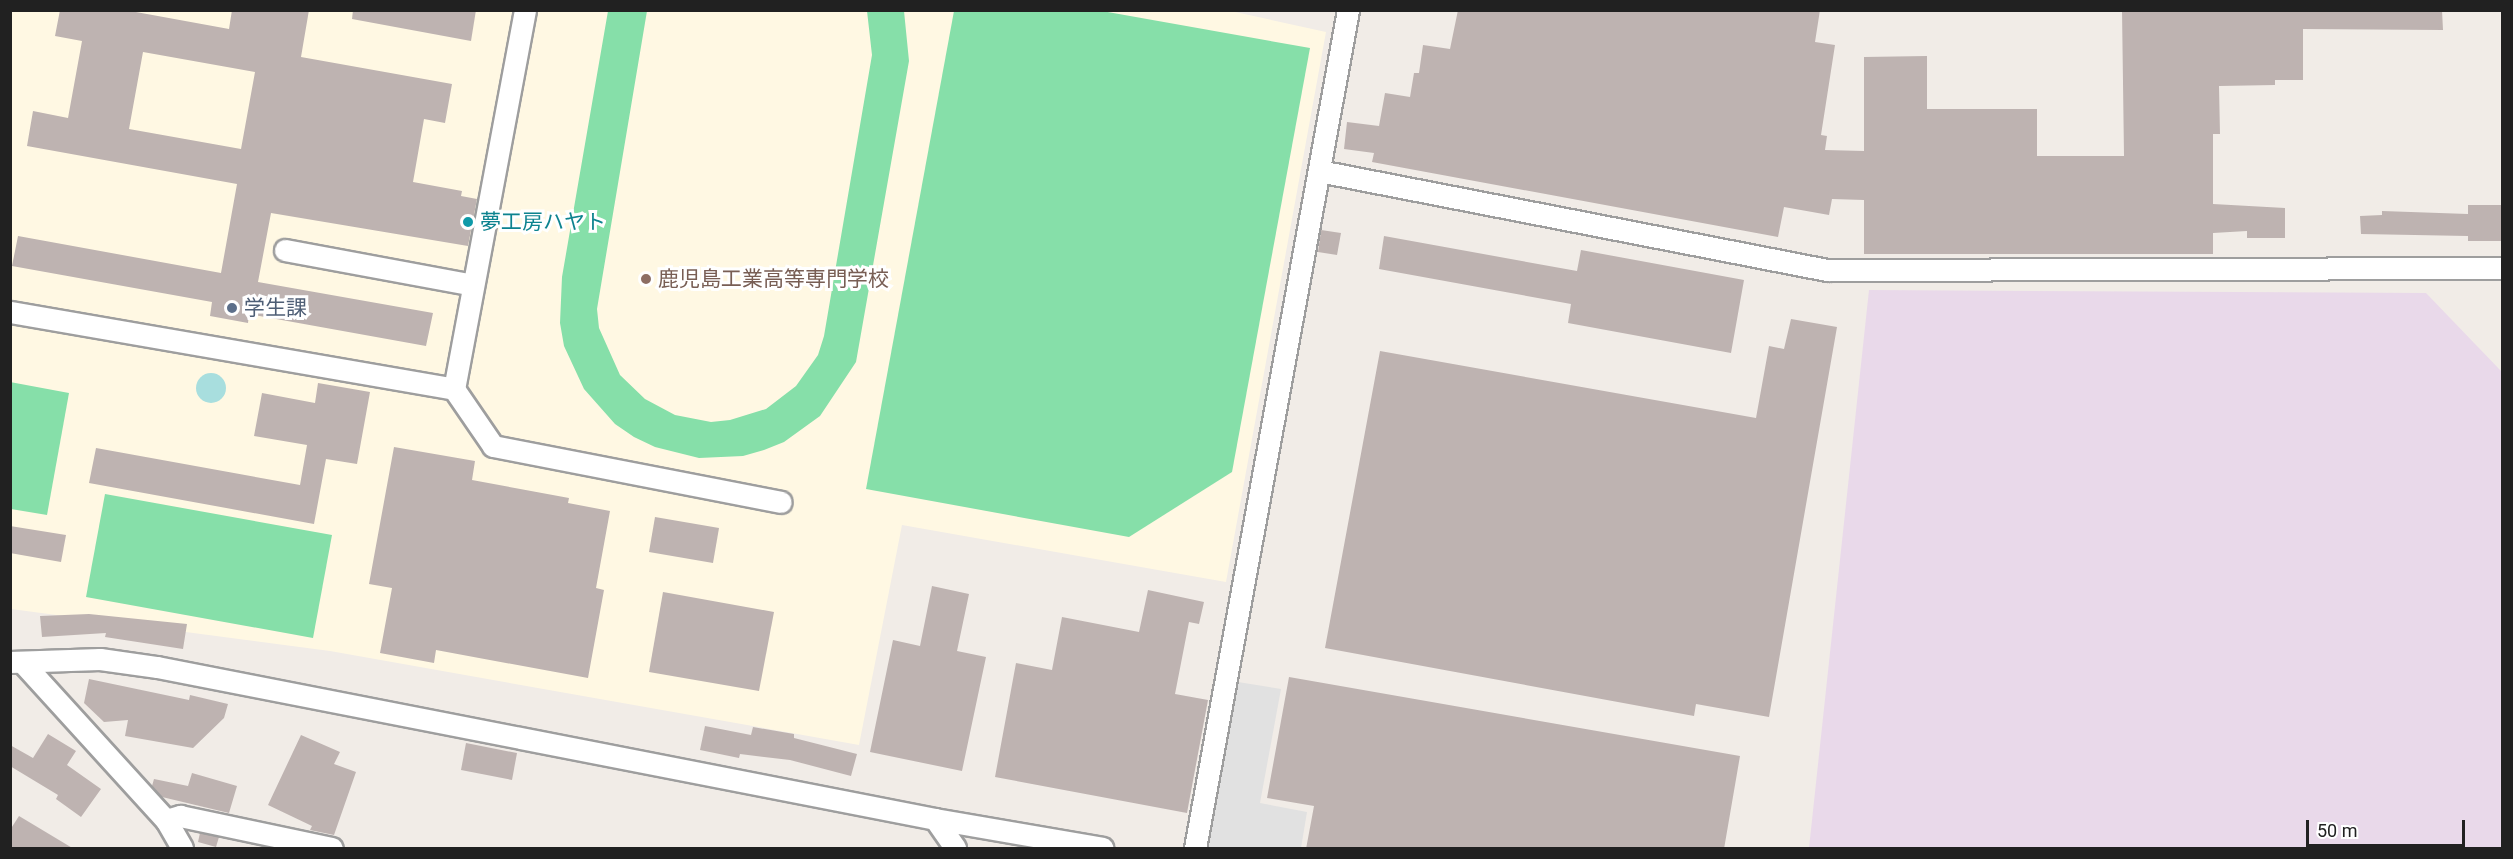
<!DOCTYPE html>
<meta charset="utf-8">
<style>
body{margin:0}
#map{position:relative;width:2513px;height:859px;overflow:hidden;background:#f1ece7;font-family:Roboto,"Noto Sans JP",sans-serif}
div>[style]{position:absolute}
.industrial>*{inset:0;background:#e9d9ea}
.education>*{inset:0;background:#fff8e3}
.pitch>*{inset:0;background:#86dfa9}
.parking>*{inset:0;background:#e1e1e1}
.water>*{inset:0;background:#a8dede}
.round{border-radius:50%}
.building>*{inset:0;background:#beb3b1}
.roads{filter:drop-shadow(2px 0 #9e9e9e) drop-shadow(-2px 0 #9e9e9e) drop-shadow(0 2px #9e9e9e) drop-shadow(0 -2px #9e9e9e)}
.minor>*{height:21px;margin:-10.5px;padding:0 10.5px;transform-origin:10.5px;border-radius:10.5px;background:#fff}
.dots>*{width:16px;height:16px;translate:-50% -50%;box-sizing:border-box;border:3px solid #fff;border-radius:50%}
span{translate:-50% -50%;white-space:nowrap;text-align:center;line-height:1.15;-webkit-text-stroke:6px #fff;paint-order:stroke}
.culture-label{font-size:21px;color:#0d838f}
.left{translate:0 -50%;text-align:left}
.education-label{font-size:21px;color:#785e54}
.service-label{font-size:21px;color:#4e5e75}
.frame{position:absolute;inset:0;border:12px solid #212121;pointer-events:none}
.scale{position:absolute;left:2306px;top:820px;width:159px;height:27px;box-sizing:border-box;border:3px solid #212121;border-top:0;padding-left:8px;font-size:18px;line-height:21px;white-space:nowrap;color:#212121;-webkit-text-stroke:4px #fff;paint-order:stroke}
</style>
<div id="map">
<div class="industrial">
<div style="clip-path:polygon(1869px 290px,2426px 293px,2502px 372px,2502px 848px,1809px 848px)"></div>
</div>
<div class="education">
<div style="clip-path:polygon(1226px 10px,1326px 32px,1226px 582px,902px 525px,859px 745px,330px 651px,11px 609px,11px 11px)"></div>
</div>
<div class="pitch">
<div style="clip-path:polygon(608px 11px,647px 11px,597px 309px,599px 328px,620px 375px,645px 399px,675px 415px,711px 422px,730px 420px,766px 409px,796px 386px,818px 355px,824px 336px,872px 55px,867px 11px,904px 11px,909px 61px,856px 362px,820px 416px,784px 442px,764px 450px,743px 456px,699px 458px,655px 447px,634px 437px,615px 424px,584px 389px,564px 346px,560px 323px,562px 277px)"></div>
<div style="clip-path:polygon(954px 11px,1102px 11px,1310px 48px,1232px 472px,1129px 537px,866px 489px)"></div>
<div style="clip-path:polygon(10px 382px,69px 393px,47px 515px,11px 509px)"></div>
<div style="clip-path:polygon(105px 494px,332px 535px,313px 638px,86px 597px)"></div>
</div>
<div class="parking">
<div style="clip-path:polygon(1238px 682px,1281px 689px,1260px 803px,1307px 812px,1301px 848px,1208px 848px)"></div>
</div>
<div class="water">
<div class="round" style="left:196px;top:373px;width:30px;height:30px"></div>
</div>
<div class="building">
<div style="clip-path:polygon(evenodd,60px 10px,125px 10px,229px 29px,232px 10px,309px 10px,301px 57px,452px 84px,445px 123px,424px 119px,413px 182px,462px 191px,461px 196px,477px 199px,468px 246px,271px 213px,258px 282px,433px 313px,426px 346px,249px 314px,248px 323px,210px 316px,212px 302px,12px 266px,18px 236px,221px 273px,237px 184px,27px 146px,33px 111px,68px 118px,82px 41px,55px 36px,60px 10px,143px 52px,255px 72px,241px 149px,129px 129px,143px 52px)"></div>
<div style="clip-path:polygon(353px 10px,476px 10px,471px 41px,352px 19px)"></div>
<div style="clip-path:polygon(1458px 10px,1820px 10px,1815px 42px,1835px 45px,1821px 135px,1827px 136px,1825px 150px,1864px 151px,1864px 57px,1927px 56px,1927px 109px,2037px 109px,2037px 156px,2124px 156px,2122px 10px,2442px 10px,2443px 30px,2303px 29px,2303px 80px,2275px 80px,2275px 85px,2219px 86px,2220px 134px,2213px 134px,2213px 204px,2285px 208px,2285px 238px,2247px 238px,2247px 231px,2213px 233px,2213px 254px,1864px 254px,1864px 200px,1832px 199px,1829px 215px,1784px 207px,1778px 237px,1372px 162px,1374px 153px,1344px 149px,1347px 122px,1379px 126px,1385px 93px,1410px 97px,1414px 73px,1419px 73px,1423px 45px,1450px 49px)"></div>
<div style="clip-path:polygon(2468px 205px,2502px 205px,2502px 241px,2468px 241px,2468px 236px,2361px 234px,2360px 216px,2382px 215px,2382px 211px,2468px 214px)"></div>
<div style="clip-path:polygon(1321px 230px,1341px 233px,1337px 255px,1318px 252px)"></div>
<div style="clip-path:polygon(1384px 236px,1577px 271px,1581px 250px,1744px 280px,1731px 353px,1568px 323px,1571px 304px,1379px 269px)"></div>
<div style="clip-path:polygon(1791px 319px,1837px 327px,1769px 717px,1696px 704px,1694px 716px,1325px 648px,1380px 351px,1756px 418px,1769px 346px,1784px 349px)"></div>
<div style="clip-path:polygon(318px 383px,370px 392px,357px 464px,326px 459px,314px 524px,89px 483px,96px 448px,300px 485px,307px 445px,254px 436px,262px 393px,315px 403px)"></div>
<div style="clip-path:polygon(394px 447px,475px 461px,472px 480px,569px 498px,568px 503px,610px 511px,596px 588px,604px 590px,588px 678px,436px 650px,434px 663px,380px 653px,392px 588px,369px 584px)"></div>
<div style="clip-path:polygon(655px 517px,719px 528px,713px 563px,649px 552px)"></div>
<div style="clip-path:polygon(10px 526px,66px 535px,61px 562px,10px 553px)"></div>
<div style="clip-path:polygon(932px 586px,969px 594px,957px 651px,986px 657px,962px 771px,870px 752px,893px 640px,920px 646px)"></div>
<div style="clip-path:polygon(1148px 590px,1204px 602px,1199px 624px,1189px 622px,1175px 694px,1208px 700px,1187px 813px,995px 777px,1016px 663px,1052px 670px,1062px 617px,1139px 632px)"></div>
<div style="clip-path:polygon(663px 592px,774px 612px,759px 691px,649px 672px)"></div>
<div style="clip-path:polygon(89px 614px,187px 624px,183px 649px,105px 637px,106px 633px,42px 637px,40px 616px)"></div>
<div style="clip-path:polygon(1289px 677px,1740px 756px,1724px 849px,1306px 849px,1314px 806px,1267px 798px)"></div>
<div style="clip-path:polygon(89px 679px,189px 700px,190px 695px,228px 704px,224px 718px,193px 748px,125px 736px,128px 720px,104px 722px,84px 703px)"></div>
<div style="clip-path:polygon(705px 726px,751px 735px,753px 727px,794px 734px,794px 738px,857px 754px,851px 776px,790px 760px,740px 754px,739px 758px,700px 750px)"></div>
<div style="clip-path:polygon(48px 734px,76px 751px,67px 765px,101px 789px,81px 817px,56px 799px,58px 795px,10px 766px,10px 745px,33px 758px)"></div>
<div style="clip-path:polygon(301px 735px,340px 752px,334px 764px,356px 772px,334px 835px,310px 830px,312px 826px,268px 805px)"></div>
<div style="clip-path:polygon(466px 743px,517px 753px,512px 780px,461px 770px)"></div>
<div style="clip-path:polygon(192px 773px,237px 786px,229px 813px,162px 797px,152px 786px,154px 779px,188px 786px)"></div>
<div style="clip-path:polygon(19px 816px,74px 849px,10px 849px,10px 830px)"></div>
<div style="clip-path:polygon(200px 833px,219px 837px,216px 847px,198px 842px)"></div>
</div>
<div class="roads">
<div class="minor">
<div style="left:525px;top:10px;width:386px;rotate:100.6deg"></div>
<div style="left:454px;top:389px;width:69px;rotate:55.6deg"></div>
<div style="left:493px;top:446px;width:293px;rotate:11deg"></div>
<div style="left:1319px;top:171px;width:518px;rotate:11.03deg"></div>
<div style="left:1827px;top:270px;width:675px;rotate:-0.17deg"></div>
<div style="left:285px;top:250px;width:191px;rotate:10.5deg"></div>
<div style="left:10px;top:312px;width:451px;rotate:9.8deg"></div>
<div style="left:10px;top:662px;width:90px;rotate:-1.9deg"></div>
<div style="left:100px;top:659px;width:58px;rotate:8deg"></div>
<div style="left:157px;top:667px;width:793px;rotate:11.05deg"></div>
<div style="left:935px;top:819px;width:170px;rotate:9.8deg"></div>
<div style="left:22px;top:662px;width:214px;rotate:47.7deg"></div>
<div style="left:166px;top:820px;width:32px;rotate:60deg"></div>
<div style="left:935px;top:819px;width:35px;rotate:55deg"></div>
<div style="left:166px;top:820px;width:15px;rotate:-16deg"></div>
<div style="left:180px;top:816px;width:155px;rotate:11.9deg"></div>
<div style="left:1195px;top:848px;width:852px;rotate:-79.65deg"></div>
</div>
</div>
<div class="dots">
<div style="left:468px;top:222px;background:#0f9aa8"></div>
<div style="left:646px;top:279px;background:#8d6e63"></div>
<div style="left:232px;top:308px;background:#5c6f8a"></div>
</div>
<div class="culture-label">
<span class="left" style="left:480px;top:222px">夢工房ハヤト</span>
</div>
<div class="education-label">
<span class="left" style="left:658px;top:279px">鹿児島工業高等専門学校</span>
</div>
<div class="service-label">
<span class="left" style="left:244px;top:308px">学生課</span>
</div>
<div class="frame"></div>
<div class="scale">50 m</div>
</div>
